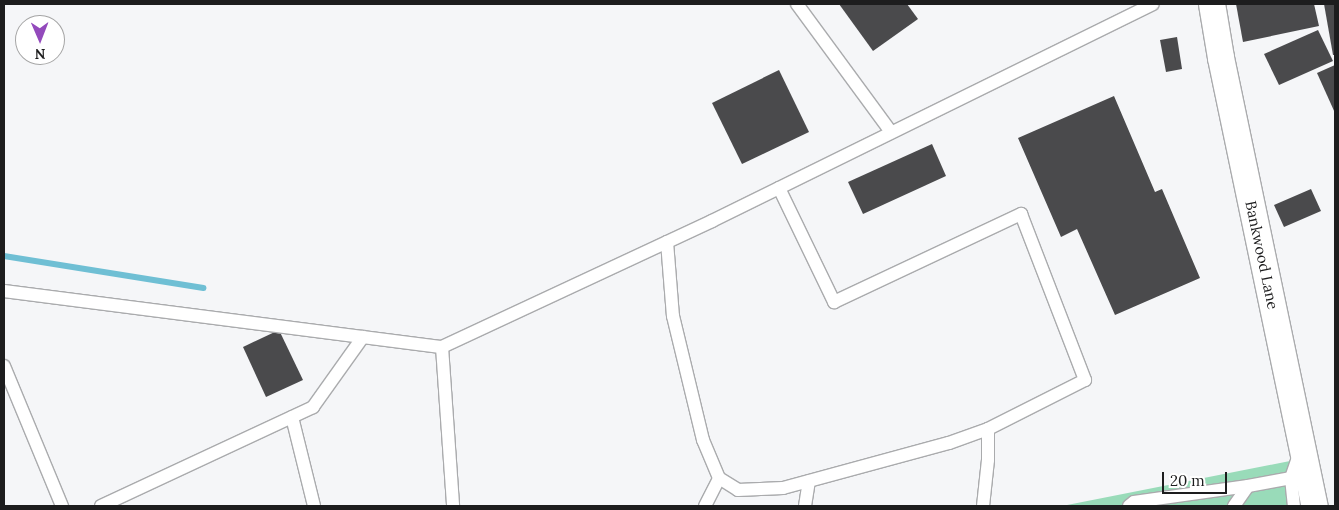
<!DOCTYPE html>
<style>
body{margin:0}
#map{position:relative;width:1339px;height:510px;overflow:hidden;background:#f5f6f8;font-family:Lora,serif}
div>[style]{position:absolute}
.green>*{inset:0;background:#99dbb9}
.stream>*{height:6px;margin:-3px;padding:0 3px;transform-origin:3px;border-radius:3px;background:#6fbfd4}
.building>*{inset:0;background:#4a4a4c}
.roads{filter:drop-shadow(1px 0 #aaabad) drop-shadow(-1px 0 #aaabad) drop-shadow(0 1px #aaabad) drop-shadow(0 -1px #aaabad)}
.service>*{height:12px;margin:-6px;padding:0 6px;transform-origin:6px;border-radius:6px;background:#fff}
.minor>*{height:26px;margin:-13px;padding:0 13px;transform-origin:13px;border-radius:13px;background:#fff}
span{translate:-50% -50%;white-space:nowrap;text-align:center;line-height:1.15;-webkit-text-stroke:5px #fff;paint-order:stroke}
.street-label{font-size:15px;color:#1d1d1e}
.frame{position:absolute;inset:0;border:5px solid #1d1d1e;pointer-events:none}
.north{position:absolute;left:15px;top:15px;width:50px;height:50px;box-sizing:border-box;background:#fff;border:1px solid #a5a5a5;border-radius:50%;rotate:179deg;font-size:14px;font-weight:700;line-height:20px;text-align:center;color:#1d1d1e}
.north::after{content:'';display:block;margin:auto;width:18px;height:22px;background:#934abc;clip-path:polygon(50% 0,100% 100%,50% 72%,0 100%)}
.scale{position:absolute;left:1162px;top:472px;width:65px;height:22px;box-sizing:border-box;border:2px solid #1d1d1e;border-top:0;padding-left:6px;font-size:15px;line-height:18px;white-space:nowrap;color:#1d1d1e;-webkit-text-stroke:4px #fff;paint-order:stroke}
</style>
<div id="map">
<div class="green">
<div style="clip-path:polygon(1300px 459px,1310px 506px,1062px 506px)"></div>
</div>
<div class="stream">
<div style="left:4px;top:256px;width:202px;rotate:9.1deg"></div>
</div>
<div class="building">
<div style="clip-path:polygon(839px 4px,907px 4px,918px 19px,873px 51px)"></div>
<div style="clip-path:polygon(1236px 4px,1314px 4px,1319px 26px,1243px 42px)"></div>
<div style="clip-path:polygon(1324px 4px,1335px 4px,1335px 55px,1333px 55px)"></div>
<div style="clip-path:polygon(1318px 30px,1333px 61px,1279px 85px,1264px 54px)"></div>
<div style="clip-path:polygon(1177px 37px,1182px 69px,1166px 72px,1160px 40px)"></div>
<div style="clip-path:polygon(1335px 65px,1335px 113px,1317px 73px)"></div>
<div style="clip-path:polygon(779px 70px,809px 132px,742px 164px,712px 103px)"></div>
<div style="clip-path:polygon(1114px 96px,1155px 192px,1162px 189px,1200px 278px,1115px 315px,1077px 229px,1061px 237px,1018px 138px)"></div>
<div style="clip-path:polygon(932px 144px,946px 176px,863px 214px,848px 182px)"></div>
<div style="clip-path:polygon(1311px 189px,1321px 211px,1284px 227px,1274px 205px)"></div>
<div style="clip-path:polygon(279px 330px,303px 380px,266px 397px,243px 347px)"></div>
</div>
<div class="roads">
<div class="service">
<div style="left:797px;top:4px;width:159px;rotate:53.7deg"></div>
<div style="left:779px;top:188px;width:127px;rotate:64.2deg"></div>
<div style="left:834px;top:302px;width:207px;rotate:-25.2deg"></div>
<div style="left:1021px;top:214px;width:178px;rotate:68.9deg"></div>
<div style="left:1085px;top:380px;width:109px;rotate:153.2deg"></div>
<div style="left:667px;top:242px;width:74px;rotate:85.4deg"></div>
<div style="left:673px;top:316px;width:128px;rotate:76.4deg"></div>
<div style="left:703px;top:440px;width:41px;rotate:67.2deg"></div>
<div style="left:719px;top:478px;width:22px;rotate:32deg"></div>
<div style="left:738px;top:490px;width:45px;rotate:-2.5deg"></div>
<div style="left:783px;top:488px;width:172px;rotate:-15.2deg"></div>
<div style="left:949px;top:443px;width:41px;rotate:-19.7deg"></div>
<div style="left:988px;top:429px;width:31px;rotate:90deg"></div>
<div style="left:988px;top:460px;width:46px;rotate:96.2deg"></div>
<div style="left:4px;top:291px;width:442px;rotate:7.3deg"></div>
<div style="left:442px;top:347px;width:298px;rotate:-25deg"></div>
<div style="left:712px;top:221px;width:491px;rotate:-26.2deg"></div>
<div style="left:442px;top:347px;width:159px;rotate:86deg"></div>
<div style="left:4px;top:366px;width:152px;rotate:67.5deg"></div>
<div style="left:292px;top:417px;width:92px;rotate:76.1deg"></div>
<div style="left:1291px;top:478px;width:28px;rotate:84deg"></div>
<div style="left:101px;top:506px;width:234px;rotate:-25deg"></div>
<div style="left:313px;top:407px;width:86px;rotate:-54.5deg"></div>
<div style="left:705px;top:506px;width:31px;rotate:-63deg"></div>
<div style="left:805px;top:506px;width:25px;rotate:-81deg"></div>
<div style="left:1129px;top:506px;width:6px;rotate:-39deg"></div>
<div style="left:1134px;top:502px;width:115px;rotate:-8deg"></div>
<div style="left:1234px;top:506px;width:24px;rotate:-55deg"></div>
<div style="left:1248px;top:486px;width:44px;rotate:-10.5deg"></div>
<div style="left:1291px;top:478px;width:24px;rotate:-71deg"></div>
</div>
<div class="minor">
<div style="left:1212px;top:4px;width:55px;rotate:80.5deg"></div>
<div style="left:1221px;top:58px;width:458px;rotate:78.2deg"></div>
</div>
</div>
<div class="street-label">
<span style="left:1262px;top:255px;rotate:78deg">Bankwood Lane</span>
</div>
<div class="frame"></div>
<div class="north">N</div>
<div class="scale">20 m</div>
</div>
